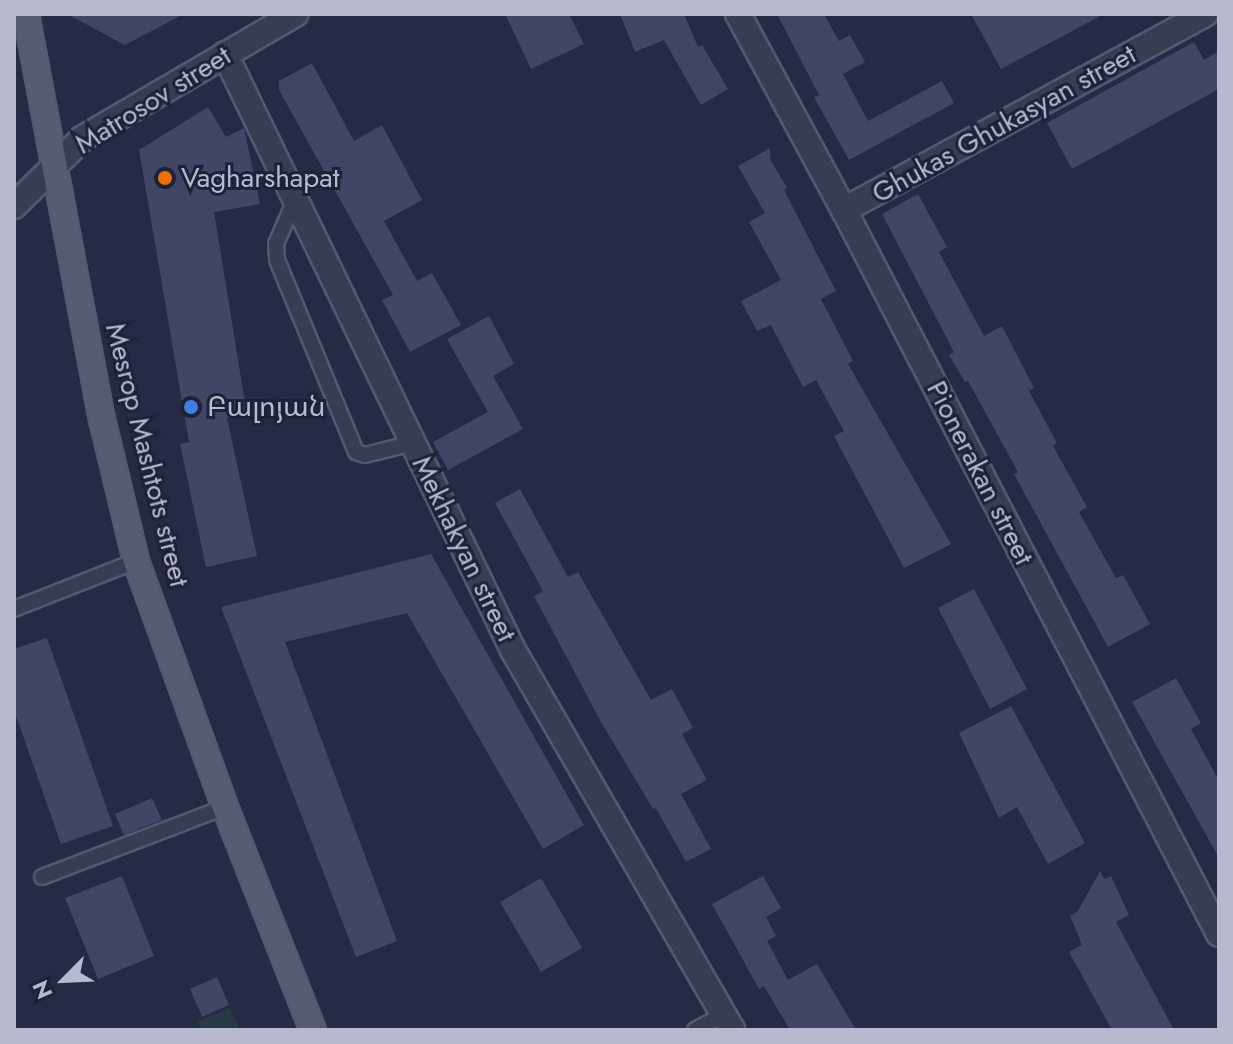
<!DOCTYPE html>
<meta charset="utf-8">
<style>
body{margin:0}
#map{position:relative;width:1233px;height:1044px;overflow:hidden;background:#252a45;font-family:Jost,"Noto Sans Armenian",sans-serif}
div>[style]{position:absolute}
.green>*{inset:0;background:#273a46}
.building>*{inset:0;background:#414665}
.roads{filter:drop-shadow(2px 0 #55586e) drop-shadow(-2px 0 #55586e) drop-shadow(0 2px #55586e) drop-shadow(0 -2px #55586e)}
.service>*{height:14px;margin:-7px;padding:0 7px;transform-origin:7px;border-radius:7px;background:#393d54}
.minor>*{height:24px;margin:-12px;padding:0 12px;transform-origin:12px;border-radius:12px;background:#393d54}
.tertiary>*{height:24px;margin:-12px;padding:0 12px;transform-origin:12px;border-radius:12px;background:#393d54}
.primary>*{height:24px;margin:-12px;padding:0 12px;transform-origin:12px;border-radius:12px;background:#575c74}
.dots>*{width:22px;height:22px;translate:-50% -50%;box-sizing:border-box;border:4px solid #1e2239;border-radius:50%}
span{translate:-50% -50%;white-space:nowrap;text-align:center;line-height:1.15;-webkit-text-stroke:6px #1e2239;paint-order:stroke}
.street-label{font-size:28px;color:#b7b9ce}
.poi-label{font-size:28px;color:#b7b9ce}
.left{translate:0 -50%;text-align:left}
.frame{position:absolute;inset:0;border:16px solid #b7b9ce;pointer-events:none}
.north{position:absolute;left:24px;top:940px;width:80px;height:80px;-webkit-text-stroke:6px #1e2239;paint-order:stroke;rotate:246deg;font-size:22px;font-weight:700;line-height:32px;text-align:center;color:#b7b9ce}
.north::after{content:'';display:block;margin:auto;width:28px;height:36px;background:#b7b9ce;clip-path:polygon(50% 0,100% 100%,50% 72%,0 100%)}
</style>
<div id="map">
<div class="green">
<div style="clip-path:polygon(230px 1008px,240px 1030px,202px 1030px,198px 1021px)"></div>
</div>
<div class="building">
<div style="clip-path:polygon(67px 14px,184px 14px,125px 45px)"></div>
<div style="clip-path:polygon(505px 14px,569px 14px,584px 44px,531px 69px)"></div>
<div style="clip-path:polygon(620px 14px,684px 14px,698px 47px,702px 45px,728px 89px,701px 105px,664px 40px,635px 52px)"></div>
<div style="clip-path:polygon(777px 14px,824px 14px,839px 41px,850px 35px,865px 62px,843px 74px,868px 121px,942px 81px,954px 103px,849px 160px,814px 97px,819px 95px)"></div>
<div style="clip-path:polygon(971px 14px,1104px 14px,1001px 69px)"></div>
<div style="clip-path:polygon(1194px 42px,1204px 60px,1219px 51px,1219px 89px,1072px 169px,1047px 123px)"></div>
<div style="clip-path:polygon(312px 63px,354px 141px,382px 125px,422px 200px,384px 221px,417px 281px,432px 273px,461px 325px,410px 352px,382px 300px,393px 295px,279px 90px,279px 81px)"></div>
<div style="clip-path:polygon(208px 107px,226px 137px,244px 128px,260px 204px,214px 212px,247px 415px,227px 418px,257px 556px,206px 567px,180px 444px,189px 442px,139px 150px)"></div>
<div style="clip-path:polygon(770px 148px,770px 159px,787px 188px,784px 190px,836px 291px,821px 299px,853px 361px,848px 364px,951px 544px,904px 568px,834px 436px,844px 431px,816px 380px,803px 387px,771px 325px,757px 331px,741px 301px,781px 280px,749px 222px,765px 213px,738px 166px)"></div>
<div style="clip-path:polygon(918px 194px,947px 247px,939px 252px,984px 336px,1002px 326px,1034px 388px,1029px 391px,1057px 443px,1053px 446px,1087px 507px,1079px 512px,1116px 578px,1123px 575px,1150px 624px,1108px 647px,1014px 474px,1018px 472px,968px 381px,965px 382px,949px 355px,954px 352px,882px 214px)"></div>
<div style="clip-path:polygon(489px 316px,514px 364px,493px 376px,523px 429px,448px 470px,433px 442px,488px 412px,447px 339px)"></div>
<div style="clip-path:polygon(520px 489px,568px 577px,578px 572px,651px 700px,672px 689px,693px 728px,682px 734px,707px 780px,681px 794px,711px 849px,686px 862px,656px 808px,653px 809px,601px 722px,534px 596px,543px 591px,495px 503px)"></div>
<div style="clip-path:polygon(431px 554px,584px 825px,543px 849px,407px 613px,285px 642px,397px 941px,356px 957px,221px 607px)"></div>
<div style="clip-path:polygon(974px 589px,1027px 689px,990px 709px,938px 608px)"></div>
<div style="clip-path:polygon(47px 638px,113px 826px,61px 844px,14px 710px,14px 649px)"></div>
<div style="clip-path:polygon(1176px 678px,1201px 723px,1191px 729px,1219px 781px,1219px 858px,1132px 702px)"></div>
<div style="clip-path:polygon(1011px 706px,1085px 843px,1048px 864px,1017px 807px,999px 818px,959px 733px)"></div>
<div style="clip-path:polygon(152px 798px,162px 820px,124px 835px,115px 814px)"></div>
<div style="clip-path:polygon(1100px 871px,1104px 879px,1111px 876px,1129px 915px,1116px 922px,1174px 1030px,1112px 1030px,1069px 952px,1082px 945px,1070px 916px,1078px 911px)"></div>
<div style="clip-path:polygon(122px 876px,154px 956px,98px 979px,65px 898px)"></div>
<div style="clip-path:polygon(763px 876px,781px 908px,766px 917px,776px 936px,767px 941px,788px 980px,817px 964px,856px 1030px,790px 1030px,764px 986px,759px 989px,712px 904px)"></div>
<div style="clip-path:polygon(541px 878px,582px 948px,541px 972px,500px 902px)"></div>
<div style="clip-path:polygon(217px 977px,229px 1005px,202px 1017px,190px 989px)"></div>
</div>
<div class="roads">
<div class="service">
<div style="left:295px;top:200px;width:48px;rotate:113.4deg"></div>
<div style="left:276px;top:244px;width:16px;rotate:86deg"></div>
<div style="left:277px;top:260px;width:208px;rotate:67.6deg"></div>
<div style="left:356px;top:452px;width:9px;rotate:18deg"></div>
<div style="left:365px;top:455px;width:49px;rotate:-14deg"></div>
<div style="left:14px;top:609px;width:131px;rotate:-21.5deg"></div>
<div style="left:42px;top:877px;width:196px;rotate:-20.9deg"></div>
<div style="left:695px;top:1030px;width:32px;rotate:-28deg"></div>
</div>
<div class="minor">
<div style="left:738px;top:14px;width:223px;rotate:61.6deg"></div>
<div style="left:844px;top:210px;width:815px;rotate:62.62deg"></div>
<div style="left:225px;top:54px;width:662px;rotate:64.21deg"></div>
<div style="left:513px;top:650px;width:439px;rotate:60deg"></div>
<div style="left:844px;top:210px;width:411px;rotate:-28.5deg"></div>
</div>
<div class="tertiary">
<div style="left:14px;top:206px;width:97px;rotate:-44.6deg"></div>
<div style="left:83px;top:138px;width:246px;rotate:-30.3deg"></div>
</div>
<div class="primary">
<div style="left:26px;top:14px;width:412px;rotate:79.4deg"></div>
<div style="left:102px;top:419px;width:146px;rotate:76.5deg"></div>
<div style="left:136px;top:561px;width:262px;rotate:70.1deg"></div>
<div style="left:225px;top:807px;width:240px;rotate:68.5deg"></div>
</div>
</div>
<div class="dots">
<div style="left:165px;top:178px;background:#e8710a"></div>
<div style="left:191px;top:407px;background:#3f7fe0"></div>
</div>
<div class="street-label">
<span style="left:153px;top:100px;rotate:-32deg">Matrosov street</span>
<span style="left:1004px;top:124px;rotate:-29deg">Ghukas Ghukasyan street</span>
<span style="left:147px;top:455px;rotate:76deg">Mesrop Mashtots street</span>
<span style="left:980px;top:473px;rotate:63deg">Pionerakan street</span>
<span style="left:464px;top:549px;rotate:64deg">Mekhakyan street</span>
</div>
<div class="poi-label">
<span class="left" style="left:181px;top:178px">Vagharshapat</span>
<span class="left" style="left:207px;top:407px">Բալոյան</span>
</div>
<div class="frame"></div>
<div class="north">N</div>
</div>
